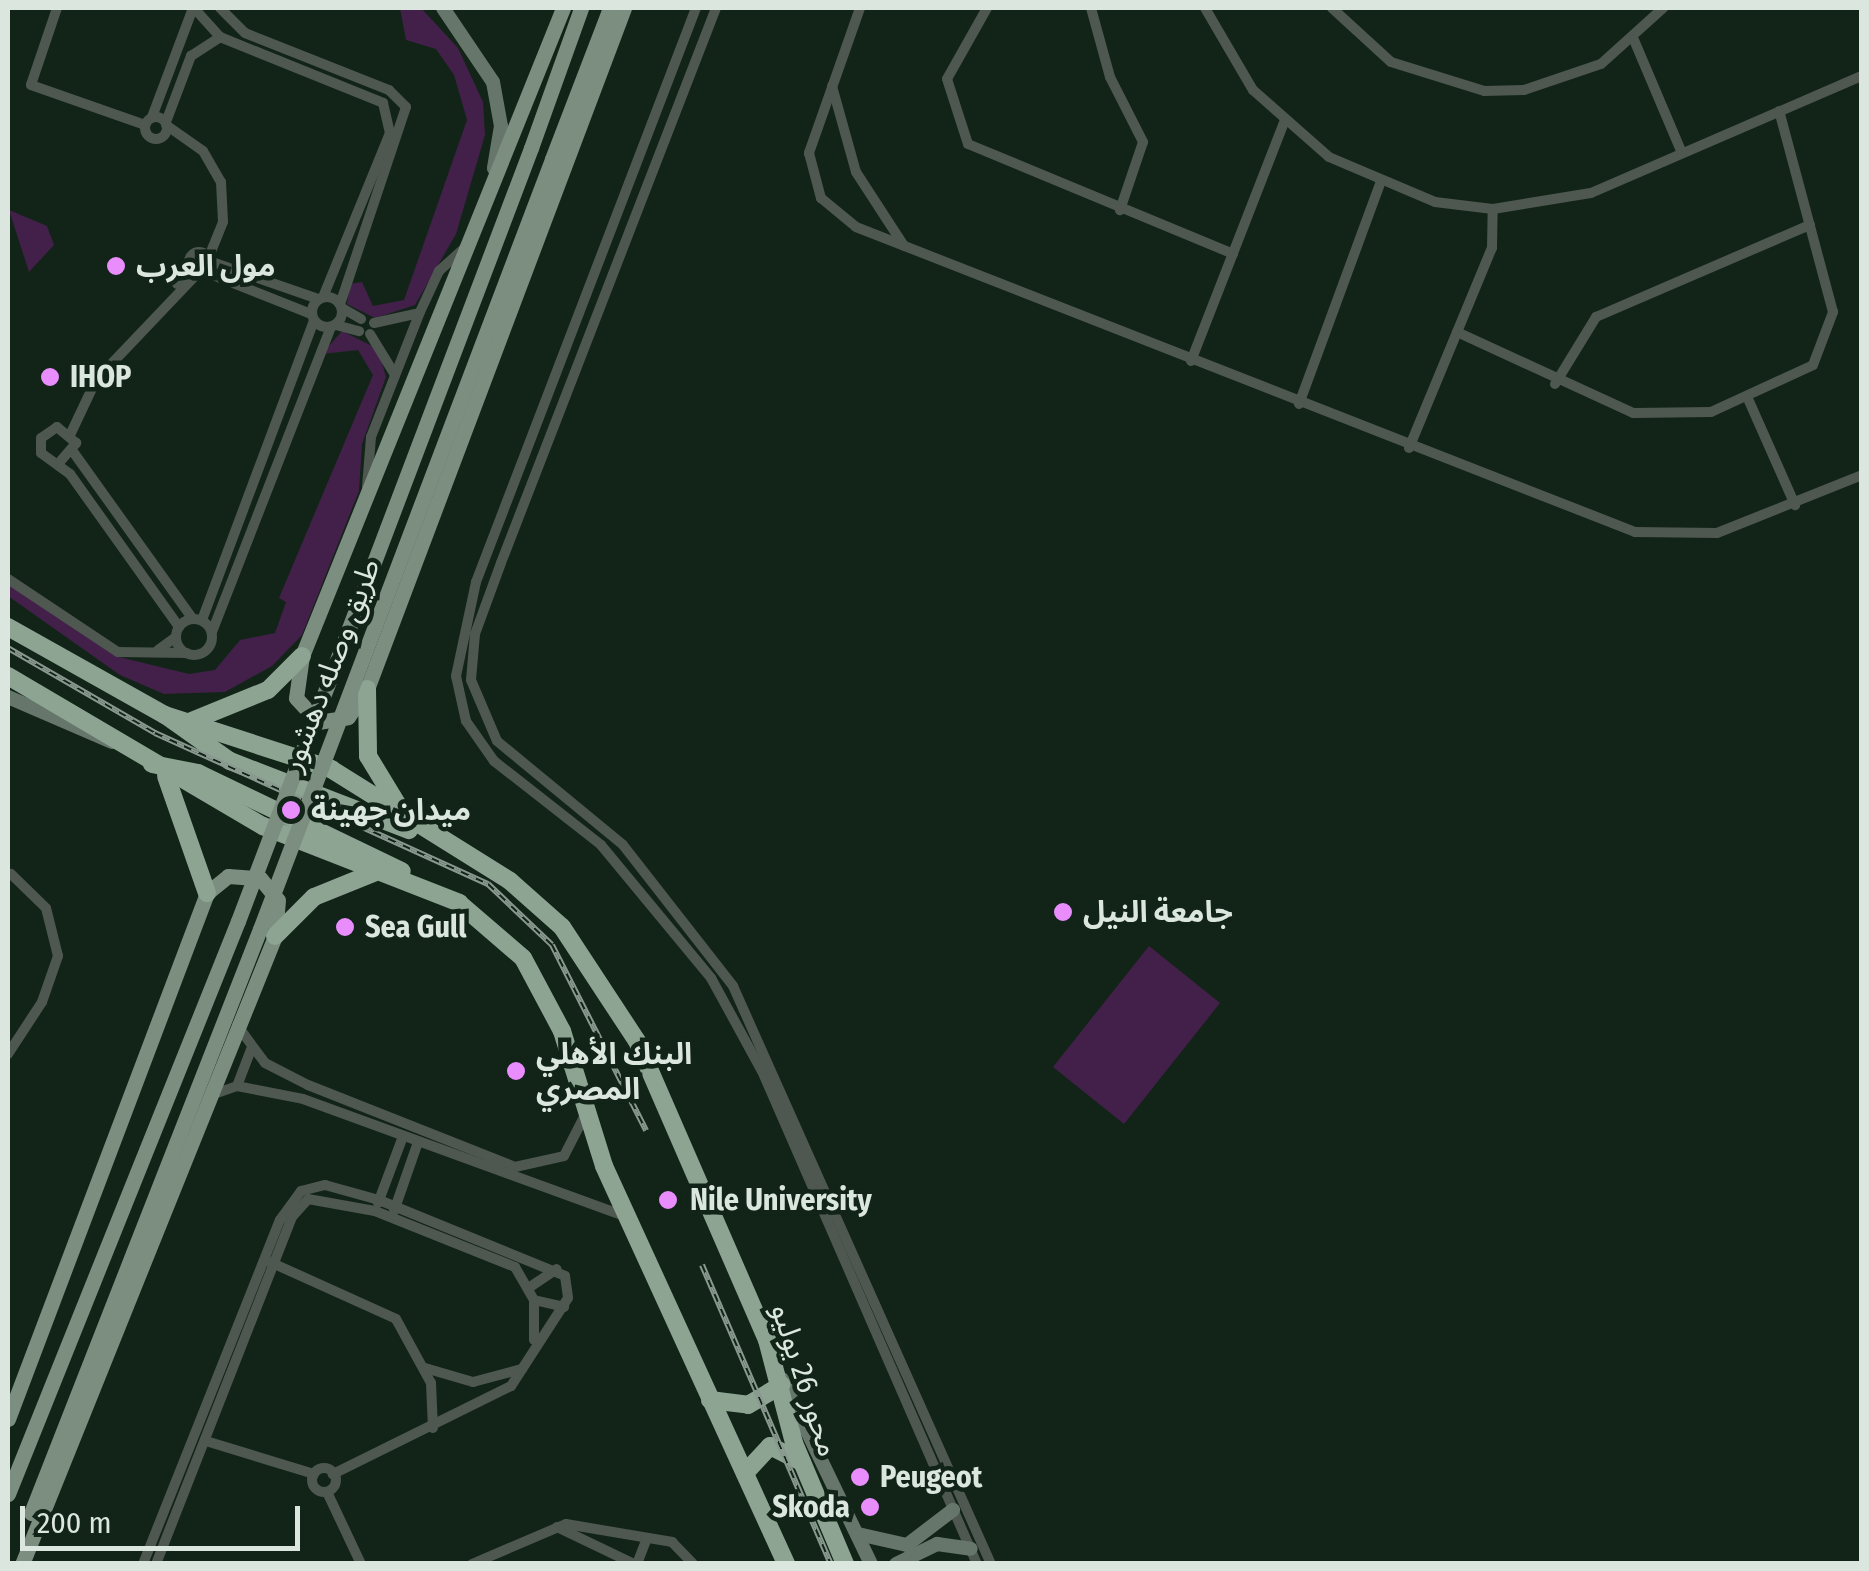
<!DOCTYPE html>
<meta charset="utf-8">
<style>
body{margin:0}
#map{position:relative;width:1869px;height:1571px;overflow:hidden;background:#112417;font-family:"Fira Sans Condensed","Noto Sans Arabic",sans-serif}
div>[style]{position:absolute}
.green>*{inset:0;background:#43204a}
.street>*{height:10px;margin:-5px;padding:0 5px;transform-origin:5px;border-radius:5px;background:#4e5750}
.street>.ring{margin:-5px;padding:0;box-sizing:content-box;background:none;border:10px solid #4e5750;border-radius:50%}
.secondary>*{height:14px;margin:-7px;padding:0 7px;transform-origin:7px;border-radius:7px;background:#67766b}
.primary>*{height:15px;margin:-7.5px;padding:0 7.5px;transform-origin:7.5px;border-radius:7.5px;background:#7b8e80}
.highway>*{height:18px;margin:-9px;padding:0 9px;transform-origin:9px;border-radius:9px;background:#8da493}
.rail>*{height:6px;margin-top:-3px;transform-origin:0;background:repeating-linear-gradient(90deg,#112417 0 8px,#8a998f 0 16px);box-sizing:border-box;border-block:2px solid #8a998f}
.primary-bridge>*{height:15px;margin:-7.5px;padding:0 7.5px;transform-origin:7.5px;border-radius:7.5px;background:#7b8e80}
.dots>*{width:28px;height:28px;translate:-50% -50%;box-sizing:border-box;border:5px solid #112417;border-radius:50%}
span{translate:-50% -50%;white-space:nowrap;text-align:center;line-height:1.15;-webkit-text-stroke:9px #112417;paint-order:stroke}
.poi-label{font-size:30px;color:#dbe7de;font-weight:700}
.left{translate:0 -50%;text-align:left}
.right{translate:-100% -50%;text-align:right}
.street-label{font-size:30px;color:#dbe7de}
.frame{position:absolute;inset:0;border:10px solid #dbe7de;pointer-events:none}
.scale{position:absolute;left:20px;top:1506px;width:280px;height:45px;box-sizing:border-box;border:5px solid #dbe7de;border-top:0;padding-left:12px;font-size:30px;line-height:35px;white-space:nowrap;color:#dbe7de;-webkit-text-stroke:8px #112417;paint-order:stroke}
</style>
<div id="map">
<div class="green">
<div style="clip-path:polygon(400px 8px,421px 8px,458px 48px,483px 102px,485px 135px,456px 234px,415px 305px,375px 318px,347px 304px,350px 284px,362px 282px,373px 306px,404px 300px,467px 120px,454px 75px,436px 49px,406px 40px)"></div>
<div style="clip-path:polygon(9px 210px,47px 226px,54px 245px,29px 272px)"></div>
<div style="clip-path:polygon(342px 331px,378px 349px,386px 377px,362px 444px,359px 491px,302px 635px,272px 666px,225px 692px,164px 694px,120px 675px,8px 596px,8px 583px,115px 656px,189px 674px,215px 670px,240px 640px,275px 633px,286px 602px,279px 598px,373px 375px,358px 350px,322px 354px)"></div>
<div style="clip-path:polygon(1149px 946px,1220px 1003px,1124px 1124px,1053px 1067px)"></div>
</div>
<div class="street">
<div style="left:57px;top:8px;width:81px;rotate:108.7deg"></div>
<div style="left:31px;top:85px;width:121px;rotate:19.3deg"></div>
<div style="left:194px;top:8px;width:39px;rotate:48deg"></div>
<div style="left:220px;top:37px;width:176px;rotate:22deg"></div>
<div style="left:383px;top:103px;width:31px;rotate:77deg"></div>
<div style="left:390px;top:133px;width:177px;rotate:112.2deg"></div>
<div style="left:220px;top:8px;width:35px;rotate:45deg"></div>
<div style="left:245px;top:33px;width:155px;rotate:21.6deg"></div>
<div style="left:389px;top:90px;width:24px;rotate:45deg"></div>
<div style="left:406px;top:107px;width:208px;rotate:108.5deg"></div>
<div style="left:696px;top:8px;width:615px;rotate:110.97deg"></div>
<div style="left:476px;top:582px;width:96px;rotate:102deg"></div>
<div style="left:456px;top:676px;width:46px;rotate:77.5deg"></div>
<div style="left:466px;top:721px;width:49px;rotate:55deg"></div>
<div style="left:494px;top:761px;width:136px;rotate:38.1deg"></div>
<div style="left:601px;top:845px;width:173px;rotate:50.4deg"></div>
<div style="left:711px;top:978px;width:106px;rotate:61.3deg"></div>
<div style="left:762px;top:1071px;width:538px;rotate:66.44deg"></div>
<div style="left:716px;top:8px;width:595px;rotate:111.18deg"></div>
<div style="left:501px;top:563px;width:76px;rotate:110.1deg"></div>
<div style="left:475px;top:634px;width:46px;rotate:95deg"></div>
<div style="left:471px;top:680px;width:66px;rotate:66.9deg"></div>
<div style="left:497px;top:741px;width:163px;rotate:39.5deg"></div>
<div style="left:623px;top:845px;width:179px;rotate:52deg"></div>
<div style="left:733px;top:986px;width:633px;rotate:65.95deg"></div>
<div style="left:860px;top:8px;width:154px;rotate:109.4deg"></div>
<div style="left:809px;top:153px;width:47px;rotate:75.1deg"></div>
<div style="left:821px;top:198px;width:45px;rotate:39.6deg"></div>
<div style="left:856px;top:227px;width:837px;rotate:21.38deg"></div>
<div style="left:1635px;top:532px;width:82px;rotate:0.7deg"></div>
<div style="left:1717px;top:533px;width:156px;rotate:-21.8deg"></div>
<div style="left:987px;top:8px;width:81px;rotate:119.4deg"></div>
<div style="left:947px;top:79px;width:68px;rotate:72.1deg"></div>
<div style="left:968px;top:144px;width:287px;rotate:22.5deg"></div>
<div style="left:1091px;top:8px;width:72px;rotate:74.6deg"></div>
<div style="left:1110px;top:77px;width:73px;rotate:63.1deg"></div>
<div style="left:1143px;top:142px;width:72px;rotate:108.7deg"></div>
<div style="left:1205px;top:8px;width:95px;rotate:59.7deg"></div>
<div style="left:1253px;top:90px;width:101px;rotate:41.4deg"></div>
<div style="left:1329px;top:157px;width:115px;rotate:23deg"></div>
<div style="left:1435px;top:202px;width:58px;rotate:6.9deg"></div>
<div style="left:1493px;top:209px;width:99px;rotate:-9.3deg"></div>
<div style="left:1591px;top:193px;width:295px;rotate:-23.4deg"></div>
<div style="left:1332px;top:8px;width:80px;rotate:42.5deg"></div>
<div style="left:1391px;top:62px;width:97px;rotate:17.3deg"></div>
<div style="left:1484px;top:91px;width:40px;rotate:-1.4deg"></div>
<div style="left:1524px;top:90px;width:81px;rotate:-18.7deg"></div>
<div style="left:1601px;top:64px;width:84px;rotate:-42.1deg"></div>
<div style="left:1634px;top:40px;width:123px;rotate:67deg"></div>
<div style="left:832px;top:86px;width:89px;rotate:74.4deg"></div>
<div style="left:856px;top:172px;width:88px;rotate:57deg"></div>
<div class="ring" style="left:145px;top:117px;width:12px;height:12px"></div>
<div style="left:152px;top:117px;width:116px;rotate:-69.4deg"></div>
<div style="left:166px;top:122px;width:71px;rotate:-69.3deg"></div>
<div style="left:191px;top:56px;width:35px;rotate:-33deg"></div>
<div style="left:166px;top:125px;width:45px;rotate:35.1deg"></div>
<div style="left:203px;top:151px;width:36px;rotate:60deg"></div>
<div style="left:221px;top:182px;width:40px;rotate:87.1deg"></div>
<div style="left:223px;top:222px;width:40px;rotate:112deg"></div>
<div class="ring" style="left:189px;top:252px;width:10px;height:10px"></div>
<div style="left:209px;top:261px;width:115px;rotate:19.2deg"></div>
<div style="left:203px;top:271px;width:116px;rotate:21.7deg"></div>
<div style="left:177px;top:284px;width:23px;rotate:-59deg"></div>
<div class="ring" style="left:312px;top:297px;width:20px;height:20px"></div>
<div style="left:342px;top:308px;width:22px;rotate:30deg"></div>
<div style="left:374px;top:323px;width:46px;rotate:-12.5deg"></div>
<div style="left:336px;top:325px;width:24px;rotate:15deg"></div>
<div style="left:1457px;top:332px;width:194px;rotate:24.7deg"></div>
<div style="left:1633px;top:413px;width:78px;rotate:-0.7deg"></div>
<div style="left:1711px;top:412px;width:112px;rotate:-24.7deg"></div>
<div style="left:1813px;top:365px;width:57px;rotate:-69.3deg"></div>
<div style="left:1833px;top:312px;width:208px;rotate:-105deg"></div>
<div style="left:370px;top:334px;width:48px;rotate:58.6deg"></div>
<div style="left:1191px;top:361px;width:256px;rotate:-68.7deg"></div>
<div style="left:1555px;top:384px;width:79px;rotate:-58.5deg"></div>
<div style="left:1596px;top:317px;width:233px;rotate:-23.3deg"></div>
<div style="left:1749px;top:401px;width:114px;rotate:66.1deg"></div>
<div style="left:1299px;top:404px;width:234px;rotate:-69.8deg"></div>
<div style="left:71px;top:433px;width:59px;rotate:-64.7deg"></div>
<div style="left:96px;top:380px;width:149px;rotate:-46.4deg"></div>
<div style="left:1409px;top:448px;width:217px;rotate:-67.5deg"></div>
<div style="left:1492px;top:248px;width:39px;rotate:-89deg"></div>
<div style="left:74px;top:453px;width:203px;rotate:54.4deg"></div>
<div style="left:58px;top:464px;width:28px;rotate:-49deg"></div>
<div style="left:76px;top:443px;width:25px;rotate:-140deg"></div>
<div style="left:57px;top:427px;width:19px;rotate:145deg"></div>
<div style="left:41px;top:438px;width:15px;rotate:90deg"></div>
<div style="left:41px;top:453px;width:36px;rotate:36deg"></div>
<div style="left:70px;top:474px;width:188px;rotate:54.5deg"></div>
<div style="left:367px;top:487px;width:50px;rotate:-85.4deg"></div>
<div style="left:371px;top:437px;width:134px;rotate:-68.6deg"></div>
<div style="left:420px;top:312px;width:45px;rotate:-65.1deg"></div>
<div style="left:439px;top:271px;width:38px;rotate:-42deg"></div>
<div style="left:8px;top:579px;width:132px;rotate:33.6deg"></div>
<div style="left:118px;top:652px;width:69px;rotate:0.8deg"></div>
<div class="ring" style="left:176px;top:619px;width:26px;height:26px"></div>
<div style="left:202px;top:620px;width:319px;rotate:-69.5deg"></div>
<div style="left:212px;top:632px;width:327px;rotate:-68.7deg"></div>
<div style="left:158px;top:650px;width:22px;rotate:-36deg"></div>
<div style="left:237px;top:1025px;width:47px;rotate:53.6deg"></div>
<div style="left:265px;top:1063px;width:48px;rotate:27.1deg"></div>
<div style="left:308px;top:1085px;width:223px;rotate:21.6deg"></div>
<div style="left:515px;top:1167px;width:50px;rotate:-12.7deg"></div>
<div style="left:564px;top:1156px;width:46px;rotate:-62.9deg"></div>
<div style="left:8px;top:1054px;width:62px;rotate:-56.8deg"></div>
<div style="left:42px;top:1002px;width:49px;rotate:-70.8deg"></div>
<div style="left:58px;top:956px;width:49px;rotate:-104deg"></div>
<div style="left:46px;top:908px;width:49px;rotate:-135.8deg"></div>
<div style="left:237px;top:1086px;width:39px;rotate:-69deg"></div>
<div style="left:211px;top:1095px;width:28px;rotate:-19deg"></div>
<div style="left:237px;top:1086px;width:67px;rotate:11.1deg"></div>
<div style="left:303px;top:1099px;width:345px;rotate:20deg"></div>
<div style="left:378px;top:1203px;width:68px;rotate:-69.4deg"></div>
<div style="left:394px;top:1211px;width:70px;rotate:-70.8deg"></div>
<div style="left:270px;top:1262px;width:138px;rotate:24.3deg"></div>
<div style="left:396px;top:1319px;width:73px;rotate:61.3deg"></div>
<div style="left:431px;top:1383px;width:45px;rotate:87.5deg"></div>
<div style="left:530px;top:1287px;width:32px;rotate:-34deg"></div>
<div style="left:534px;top:1300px;width:31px;rotate:13deg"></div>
<div style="left:425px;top:1368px;width:50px;rotate:16.3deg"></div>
<div style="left:473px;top:1382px;width:51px;rotate:-14.9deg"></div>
<div style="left:206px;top:1441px;width:113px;rotate:17deg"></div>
<div class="ring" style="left:312px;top:1468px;width:14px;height:14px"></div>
<div style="left:327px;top:1492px;width:80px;rotate:64.7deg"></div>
<div style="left:557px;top:1527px;width:85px;rotate:25.7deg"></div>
<div style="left:143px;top:1564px;width:370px;rotate:-68.3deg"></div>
<div style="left:280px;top:1220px;width:36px;rotate:-54deg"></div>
<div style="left:301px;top:1191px;width:25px;rotate:-14deg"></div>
<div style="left:325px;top:1185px;width:56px;rotate:15.5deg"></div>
<div style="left:379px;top:1200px;width:201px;rotate:22.2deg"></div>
<div style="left:565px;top:1276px;width:22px;rotate:82deg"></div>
<div style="left:568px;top:1298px;width:105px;rotate:122.9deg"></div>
<div style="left:511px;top:1386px;width:199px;rotate:153.7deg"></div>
<div style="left:156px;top:1564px;width:373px;rotate:-68.6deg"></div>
<div style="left:292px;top:1217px;width:24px;rotate:-48deg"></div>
<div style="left:308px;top:1199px;width:68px;rotate:10.2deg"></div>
<div style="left:375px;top:1211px;width:151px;rotate:21.8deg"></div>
<div style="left:515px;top:1267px;width:38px;rotate:60deg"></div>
<div style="left:534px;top:1300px;width:40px;rotate:90deg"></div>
<div style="left:472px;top:1564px;width:102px;rotate:-23.1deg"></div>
<div style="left:566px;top:1524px;width:108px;rotate:9.6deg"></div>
<div style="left:672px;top:1542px;width:30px;rotate:46deg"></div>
<div style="left:637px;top:1564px;width:26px;rotate:-69deg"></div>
</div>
<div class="secondary">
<div style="left:443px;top:8px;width:89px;rotate:56deg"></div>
<div style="left:493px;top:82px;width:45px;rotate:79.7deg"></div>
<div style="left:501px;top:126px;width:43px;rotate:99.5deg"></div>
<div style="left:8px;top:697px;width:113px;rotate:23.4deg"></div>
<div style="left:782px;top:1379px;width:205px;rotate:64.3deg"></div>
<div style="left:858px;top:1534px;width:50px;rotate:12.7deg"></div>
<div style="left:907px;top:1545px;width:58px;rotate:-37.3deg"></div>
<div style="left:896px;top:1564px;width:46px;rotate:-26deg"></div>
<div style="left:937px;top:1544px;width:34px;rotate:8deg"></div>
</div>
<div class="primary">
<div style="left:563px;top:8px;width:699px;rotate:111.94deg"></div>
<div style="left:302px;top:656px;width:42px;rotate:98.1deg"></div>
<div style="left:296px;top:698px;width:33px;rotate:47deg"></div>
<div style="left:318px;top:722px;width:30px;rotate:-9deg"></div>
<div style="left:348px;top:717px;width:34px;rotate:-56deg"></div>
<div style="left:367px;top:689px;width:728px;rotate:-69.32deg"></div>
<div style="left:531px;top:148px;width:149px;rotate:-70.3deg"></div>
<div style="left:552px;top:159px;width:162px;rotate:-69deg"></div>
<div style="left:8px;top:1419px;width:562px;rotate:-69.28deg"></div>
<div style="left:207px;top:893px;width:27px;rotate:-39deg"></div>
<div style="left:228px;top:876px;width:32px;rotate:4deg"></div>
<div style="left:260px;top:878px;width:28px;rotate:51deg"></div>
<div style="left:278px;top:900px;width:36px;rotate:95deg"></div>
<div style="left:275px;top:936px;width:677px;rotate:111.94deg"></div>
<div style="left:8px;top:1494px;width:617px;rotate:-68.13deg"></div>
<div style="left:31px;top:1513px;width:627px;rotate:-68.59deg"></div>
</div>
<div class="highway">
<div style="left:8px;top:627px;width:180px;rotate:29.3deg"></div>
<div style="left:165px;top:715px;width:175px;rotate:18deg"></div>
<div style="left:331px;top:769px;width:211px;rotate:32deg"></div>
<div style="left:510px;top:881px;width:69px;rotate:41.5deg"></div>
<div style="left:562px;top:927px;width:136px;rotate:56.7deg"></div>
<div style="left:637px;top:1041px;width:326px;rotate:66.5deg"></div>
<div style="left:767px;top:1340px;width:106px;rotate:75.3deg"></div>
<div style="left:794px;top:1443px;width:131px;rotate:67.1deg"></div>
<div style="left:8px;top:676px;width:296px;rotate:30.5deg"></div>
<div style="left:263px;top:826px;width:211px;rotate:21.4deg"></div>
<div style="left:459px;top:903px;width:84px;rotate:40.7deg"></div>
<div style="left:523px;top:958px;width:83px;rotate:61.9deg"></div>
<div style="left:562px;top:1031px;width:141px;rotate:72.7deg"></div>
<div style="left:604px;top:1166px;width:438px;rotate:65.4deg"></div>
<div style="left:367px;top:689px;width:67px;rotate:89.1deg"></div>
<div style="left:368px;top:756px;width:66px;rotate:58.7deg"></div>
<div style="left:165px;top:715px;width:80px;rotate:35.3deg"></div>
<div style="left:230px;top:761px;width:192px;rotate:21.1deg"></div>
<div style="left:189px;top:722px;width:85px;rotate:-22.1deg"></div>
<div style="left:268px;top:690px;width:48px;rotate:-45deg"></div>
<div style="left:152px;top:764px;width:47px;rotate:11.1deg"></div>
<div style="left:198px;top:773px;width:226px;rotate:25.7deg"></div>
<div style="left:166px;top:776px;width:124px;rotate:70.7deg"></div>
<div style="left:275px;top:936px;width:55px;rotate:-45deg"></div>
<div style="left:314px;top:897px;width:69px;rotate:-22.1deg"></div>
<div style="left:710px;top:1400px;width:38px;rotate:7deg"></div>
<div style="left:748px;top:1405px;width:39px;rotate:-31deg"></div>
<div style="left:745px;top:1473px;width:37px;rotate:-47deg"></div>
<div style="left:770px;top:1446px;width:36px;rotate:27deg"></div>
</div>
<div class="rail">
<div style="left:8px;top:648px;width:170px;rotate:30deg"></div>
<div style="left:155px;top:733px;width:366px;rotate:24.4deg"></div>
<div style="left:488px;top:884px;width:88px;rotate:43.6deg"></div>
<div style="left:552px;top:945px;width:208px;rotate:63.1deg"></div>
<div style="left:702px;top:1265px;width:326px;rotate:66.7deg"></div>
</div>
<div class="primary-bridge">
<div style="left:238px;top:921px;width:827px;rotate:-69.24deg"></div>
<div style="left:260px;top:929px;width:824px;rotate:-69.23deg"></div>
</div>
<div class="dots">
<div style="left:116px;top:266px;background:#e98dfd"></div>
<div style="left:50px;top:377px;background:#e98dfd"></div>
<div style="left:291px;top:810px;background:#e98dfd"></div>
<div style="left:1063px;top:912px;background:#e98dfd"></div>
<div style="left:345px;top:927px;background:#e98dfd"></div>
<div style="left:516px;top:1071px;background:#e98dfd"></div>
<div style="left:668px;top:1200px;background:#e98dfd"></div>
<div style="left:860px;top:1477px;background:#e98dfd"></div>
<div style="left:870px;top:1507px;background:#e98dfd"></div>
</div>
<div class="poi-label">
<span class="left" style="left:136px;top:266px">مول العرب</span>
<span class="left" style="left:70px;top:377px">IHOP</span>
<span class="left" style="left:311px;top:810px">ميدان جهينة</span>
<span class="left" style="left:1083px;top:912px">جامعة النيل</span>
<span class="left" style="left:365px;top:927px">Sea Gull</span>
<span class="left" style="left:536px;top:1071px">البنك الأهلي<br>المصري</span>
<span class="left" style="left:690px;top:1200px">Nile University</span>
<span class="left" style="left:880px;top:1477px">Peugeot</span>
<span class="right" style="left:850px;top:1507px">Skoda</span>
</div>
<div class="street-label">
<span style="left:331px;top:665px;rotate:-69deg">طريق وصله دهشور</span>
<span style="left:805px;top:1380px;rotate:72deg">محور 26 يوليو</span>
</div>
<div class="frame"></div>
<div class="scale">200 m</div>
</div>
